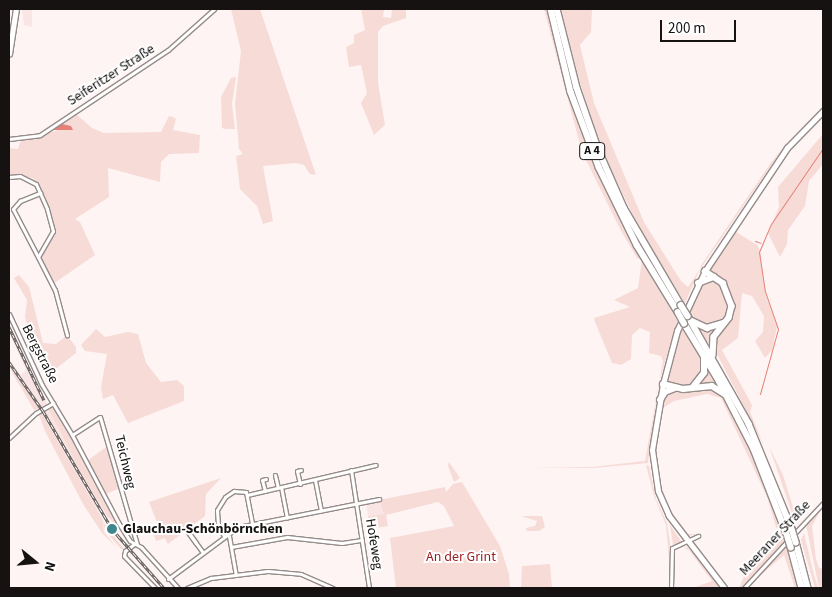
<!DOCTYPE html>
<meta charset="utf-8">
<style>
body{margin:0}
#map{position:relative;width:832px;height:597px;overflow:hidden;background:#fef4f3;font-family:"Source Sans 3",sans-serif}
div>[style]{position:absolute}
.built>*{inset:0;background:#f9e6e4}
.green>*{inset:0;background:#f7dbd7}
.water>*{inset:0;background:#e78177}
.stream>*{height:1px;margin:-0.5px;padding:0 0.5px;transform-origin:0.5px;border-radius:0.5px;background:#e78177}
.roads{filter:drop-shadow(1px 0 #958c8a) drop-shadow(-1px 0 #958c8a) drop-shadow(0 1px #958c8a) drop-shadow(0 -1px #958c8a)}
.minor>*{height:3px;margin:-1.5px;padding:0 1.5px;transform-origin:1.5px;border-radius:1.5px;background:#fff}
.major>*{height:4.5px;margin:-2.25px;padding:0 2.25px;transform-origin:2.25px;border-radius:2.25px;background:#fff}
.highway>*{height:5.5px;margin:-2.75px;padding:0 2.75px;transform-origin:2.75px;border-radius:2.75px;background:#fff}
.rail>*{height:3px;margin-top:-1.5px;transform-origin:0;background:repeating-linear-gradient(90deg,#fff 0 4px,#5f5a59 0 8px);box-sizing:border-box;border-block:1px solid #5f5a59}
.bridges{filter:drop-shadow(1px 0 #958c8a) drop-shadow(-1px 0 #958c8a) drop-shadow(0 1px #958c8a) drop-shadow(0 -1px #958c8a)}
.highway-bridge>*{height:5.5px;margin:-2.75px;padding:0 2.75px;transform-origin:2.75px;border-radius:2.75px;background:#fff}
.dots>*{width:14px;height:14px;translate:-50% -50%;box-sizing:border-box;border:2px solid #fff;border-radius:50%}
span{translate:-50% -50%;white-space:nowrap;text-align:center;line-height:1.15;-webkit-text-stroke:4px #fff;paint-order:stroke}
.shield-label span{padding:1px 4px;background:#fff;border:1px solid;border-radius:4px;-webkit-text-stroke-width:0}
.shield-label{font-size:12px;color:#151211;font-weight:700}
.street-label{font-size:14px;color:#151211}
.poi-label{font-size:14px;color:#151211;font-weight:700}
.left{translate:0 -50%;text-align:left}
.park-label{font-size:14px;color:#971d1e}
.frame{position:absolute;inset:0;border:10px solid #151211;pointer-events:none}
.north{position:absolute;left:10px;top:537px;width:50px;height:50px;-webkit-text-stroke:4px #fff;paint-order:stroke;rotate:107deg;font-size:14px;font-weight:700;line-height:20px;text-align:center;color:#151211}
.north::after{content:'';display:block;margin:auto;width:18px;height:22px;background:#151211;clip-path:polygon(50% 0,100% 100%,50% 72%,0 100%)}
.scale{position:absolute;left:660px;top:20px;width:76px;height:22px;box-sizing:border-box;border:2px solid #151211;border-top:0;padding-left:6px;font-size:15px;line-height:18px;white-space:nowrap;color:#151211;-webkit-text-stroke:4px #fff;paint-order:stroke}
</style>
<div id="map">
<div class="built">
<div style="clip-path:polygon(22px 9px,32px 9px,32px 27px,24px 25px)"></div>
<div style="clip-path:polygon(9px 323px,69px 450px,101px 505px,96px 508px,40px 409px,9px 367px,9px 359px,21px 375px,26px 370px,9px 332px)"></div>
<div style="clip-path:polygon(379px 500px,384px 514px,368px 516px,366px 502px)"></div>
</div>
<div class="green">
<div style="clip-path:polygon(231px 9px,260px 9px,316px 175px,310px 174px,304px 165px,296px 163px,263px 166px,273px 221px,263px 224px,257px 206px,240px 189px,236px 156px,243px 154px,239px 149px,235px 104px,241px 51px)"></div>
<div style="clip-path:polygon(361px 9px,384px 9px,383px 17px,391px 18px,392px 9px,406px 9px,406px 18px,383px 26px,378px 32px,378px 83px,385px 125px,374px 135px,361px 103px,367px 93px,361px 65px,349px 67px,346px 47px,354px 43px,354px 35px,365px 30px)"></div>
<div style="clip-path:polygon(544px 9px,548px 9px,572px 103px,602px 181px,677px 321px,658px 386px,648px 463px,593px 468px,529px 468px,592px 467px,645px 461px,663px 361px,661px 356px,649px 353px,650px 332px,640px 328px,632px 335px,631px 359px,621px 365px,612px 363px,595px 322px,594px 318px,630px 307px,614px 300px,638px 288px,642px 260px,637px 258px,620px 229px,582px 152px)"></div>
<div style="clip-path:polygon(561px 9px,592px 9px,591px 32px,580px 45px,594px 103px,644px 222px,681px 281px,688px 287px,700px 269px,685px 303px,645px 240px,602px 151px,574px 65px)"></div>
<div style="clip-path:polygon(236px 77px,232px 104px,235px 129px,226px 129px,222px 128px,221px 97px,231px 78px)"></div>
<div style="clip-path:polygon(76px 114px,92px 128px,104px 133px,161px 132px,169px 116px,173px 117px,176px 119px,173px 130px,200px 135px,199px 153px,169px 154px,161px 162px,160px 182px,108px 168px,109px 197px,75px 219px,80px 222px,95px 255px,53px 284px,40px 260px,51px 237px,55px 235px,55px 229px,33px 178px,9px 175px,9px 148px,18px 149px,20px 142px,71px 126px,62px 124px)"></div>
<div style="clip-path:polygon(823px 134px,823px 164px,809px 181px,805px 206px,788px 230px,787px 244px,780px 257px,768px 233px,779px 207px,778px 187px)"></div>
<div style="clip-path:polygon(785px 145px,701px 268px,700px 267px,770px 164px)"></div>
<div style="clip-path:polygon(736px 227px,736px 232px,757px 245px,760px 251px,766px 295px,777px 327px,772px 350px,765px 358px,755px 341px,763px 332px,764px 316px,752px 296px,742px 293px,738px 338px,722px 350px,752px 405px,750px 412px,764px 446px,714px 348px,734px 303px,728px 286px,709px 268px)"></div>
<div style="clip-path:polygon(19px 275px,29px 287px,43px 343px,56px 344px,67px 335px,76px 347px,76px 353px,48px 375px,35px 355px,25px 317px,27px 300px,14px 278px)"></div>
<div style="clip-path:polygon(711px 278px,722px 284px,730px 300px,729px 313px,723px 322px,707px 327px,697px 322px,687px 307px,704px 280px)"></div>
<div style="clip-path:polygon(722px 325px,711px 348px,698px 327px,713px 329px)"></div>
<div style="clip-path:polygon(680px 326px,702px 361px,704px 369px,697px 382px,690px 386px,670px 383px,667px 379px)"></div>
<div style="clip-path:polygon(96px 329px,105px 337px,128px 332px,138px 334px,146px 363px,161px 382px,177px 380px,184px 386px,184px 401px,128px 423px,113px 395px,103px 399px,101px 387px,107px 354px,85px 351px,81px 345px)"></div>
<div style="clip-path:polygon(706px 365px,712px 377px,719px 387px,698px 386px)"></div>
<div style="clip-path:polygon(9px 367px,23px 384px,40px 409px,34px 410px)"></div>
<div style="clip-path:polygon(709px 386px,721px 392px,733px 414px,764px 481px,784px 536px,785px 542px,742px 588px,739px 588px,752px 558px,762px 556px,779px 537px,767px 497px,721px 398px,707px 394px,674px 401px,664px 407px,656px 439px,656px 471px,669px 508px,687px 534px,699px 534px,687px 536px,674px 521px,662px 499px,655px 472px,654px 443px,666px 393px)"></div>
<div style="clip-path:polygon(53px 406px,66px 426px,127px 537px,107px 516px,78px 467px,48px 408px)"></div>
<div style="clip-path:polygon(41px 412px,103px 520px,104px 532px,117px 548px,102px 533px,83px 504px,45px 431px,39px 415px)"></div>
<div style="clip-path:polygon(109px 445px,120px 488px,104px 495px,87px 461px)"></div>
<div style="clip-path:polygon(769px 446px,783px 475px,798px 523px,794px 519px)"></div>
<div style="clip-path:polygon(449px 462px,460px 478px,454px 482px,448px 466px)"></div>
<div style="clip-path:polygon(646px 465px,649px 466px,656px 499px,667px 523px,671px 549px,669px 559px,666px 525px,654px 496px)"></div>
<div style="clip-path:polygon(650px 466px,667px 516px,683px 541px,661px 507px)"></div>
<div style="clip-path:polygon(221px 478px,206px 494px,205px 516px,168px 544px,165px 538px,156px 541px,151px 528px,158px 525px,149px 502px)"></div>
<div style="clip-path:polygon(462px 482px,500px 546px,509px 574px,510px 588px,396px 588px,390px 538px,454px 526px,444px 506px,438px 502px,386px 515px,388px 526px,370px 529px,368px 516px,384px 514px,379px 500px,445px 487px,446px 492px,453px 484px)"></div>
<div style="clip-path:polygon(823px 505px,812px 526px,816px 559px,819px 568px,823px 569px,823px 588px,819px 588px,806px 525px)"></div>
<div style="clip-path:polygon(521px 516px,542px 516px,545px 527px,539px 531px,527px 531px,526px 528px,535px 526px,537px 521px)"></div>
<div style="clip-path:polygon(103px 522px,124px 549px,122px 550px,105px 531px)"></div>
<div style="clip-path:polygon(670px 525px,681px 541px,682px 543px,673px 545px)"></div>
<div style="clip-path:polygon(804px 533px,813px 571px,818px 588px,815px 588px,801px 540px)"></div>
<div style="clip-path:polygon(786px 545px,799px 588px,795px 588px,784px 555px,746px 588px)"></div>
<div style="clip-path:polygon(687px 547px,709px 570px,720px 588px,693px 588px,712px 581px,689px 550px,684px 548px)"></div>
<div style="clip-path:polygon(550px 564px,552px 588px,521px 588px,522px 566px)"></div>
</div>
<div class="water">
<div style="clip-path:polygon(62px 124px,71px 126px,73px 130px,52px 130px)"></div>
</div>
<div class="stream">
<div style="left:755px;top:241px;width:6px;rotate:18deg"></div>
<div style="left:760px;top:394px;width:67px;rotate:-74.5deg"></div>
<div style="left:778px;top:329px;width:39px;rotate:-109deg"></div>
<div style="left:765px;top:292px;width:40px;rotate:-98.5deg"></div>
<div style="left:759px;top:252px;width:30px;rotate:-67deg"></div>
<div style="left:771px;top:224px;width:92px;rotate:-55.6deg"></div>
</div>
<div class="roads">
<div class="minor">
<div style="left:9px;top:139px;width:31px;rotate:-7deg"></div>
<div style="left:40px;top:135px;width:154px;rotate:-33.6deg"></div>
<div style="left:168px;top:50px;width:62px;rotate:-41.7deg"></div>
<div style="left:9px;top:177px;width:11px;rotate:-5deg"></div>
<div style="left:20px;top:176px;width:18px;rotate:27deg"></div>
<div style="left:36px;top:184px;width:27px;rotate:66deg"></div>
<div style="left:47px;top:209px;width:23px;rotate:75deg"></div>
<div style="left:53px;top:231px;width:30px;rotate:120deg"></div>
<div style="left:38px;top:257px;width:37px;rotate:63deg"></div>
<div style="left:55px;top:290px;width:47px;rotate:75.1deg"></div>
<div style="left:38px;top:257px;width:54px;rotate:-117.5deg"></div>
<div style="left:13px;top:209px;width:11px;rotate:-49deg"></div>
<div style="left:20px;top:201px;width:22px;rotate:-22deg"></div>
<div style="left:9px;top:314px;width:78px;rotate:65.1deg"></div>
<div style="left:42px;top:385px;width:58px;rotate:59deg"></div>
<div style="left:72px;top:435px;width:98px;rotate:62.1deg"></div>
<div style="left:118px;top:522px;width:22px;rotate:58deg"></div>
<div style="left:130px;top:541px;width:13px;rotate:29deg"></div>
<div style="left:141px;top:547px;width:55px;rotate:47.9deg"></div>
<div style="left:72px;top:435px;width:33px;rotate:-33deg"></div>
<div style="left:100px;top:417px;width:132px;rotate:73.8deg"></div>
<div style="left:9px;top:438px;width:37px;rotate:-43deg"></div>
<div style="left:36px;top:413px;width:20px;rotate:-30deg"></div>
<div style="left:351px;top:470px;width:119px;rotate:81.3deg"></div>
<div style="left:275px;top:475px;width:13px;rotate:77deg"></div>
<div style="left:315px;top:480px;width:31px;rotate:79deg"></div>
<div style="left:300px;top:484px;width:13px;rotate:-103deg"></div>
<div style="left:297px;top:471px;width:4px;rotate:-14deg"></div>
<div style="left:281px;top:487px;width:31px;rotate:79deg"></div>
<div style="left:265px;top:491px;width:11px;rotate:-105deg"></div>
<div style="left:262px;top:480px;width:4px;rotate:-14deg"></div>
<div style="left:247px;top:495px;width:132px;rotate:-13.1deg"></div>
<div style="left:794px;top:534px;width:42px;rotate:-46.9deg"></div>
<div style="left:224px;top:536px;width:13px;rotate:-119deg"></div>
<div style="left:218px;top:525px;width:15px;rotate:-94deg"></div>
<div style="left:217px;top:510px;width:15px;rotate:-58deg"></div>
<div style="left:225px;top:497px;width:11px;rotate:-34deg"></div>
<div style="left:234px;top:491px;width:12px;rotate:5deg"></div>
<div style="left:246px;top:492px;width:31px;rotate:79deg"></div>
<div style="left:229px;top:536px;width:39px;rotate:80deg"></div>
<div style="left:196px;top:543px;width:14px;rotate:-126deg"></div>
<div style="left:188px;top:532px;width:24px;rotate:54deg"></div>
<div style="left:134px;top:544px;width:11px;rotate:142deg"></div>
<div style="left:125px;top:551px;width:5px;rotate:101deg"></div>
<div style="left:124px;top:556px;width:45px;rotate:45.9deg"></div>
<div style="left:231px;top:547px;width:57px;rotate:-10.1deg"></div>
<div style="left:287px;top:537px;width:55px;rotate:6.2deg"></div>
<div style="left:342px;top:543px;width:20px;rotate:-9deg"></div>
<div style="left:168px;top:579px;width:87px;rotate:-36.6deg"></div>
<div style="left:238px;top:527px;width:144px;rotate:-11.2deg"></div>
<div style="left:187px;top:588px;width:26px;rotate:-23deg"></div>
<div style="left:211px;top:578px;width:57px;rotate:-7deg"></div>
<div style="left:268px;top:571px;width:33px;rotate:5deg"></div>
<div style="left:301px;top:574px;width:35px;rotate:24deg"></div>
<div style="left:671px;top:588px;width:40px;rotate:-88.6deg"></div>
<div style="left:672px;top:548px;width:29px;rotate:-25deg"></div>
<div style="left:744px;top:588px;width:67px;rotate:-47.4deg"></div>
</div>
<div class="major">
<div style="left:9px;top:54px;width:46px;rotate:-81.2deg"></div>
<div style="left:724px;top:588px;width:91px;rotate:-127.4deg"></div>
<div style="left:669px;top:516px;width:27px;rotate:-114deg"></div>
<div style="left:658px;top:491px;width:41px;rotate:-98.3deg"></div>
<div style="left:652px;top:450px;width:67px;rotate:-80.5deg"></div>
<div style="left:663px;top:384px;width:55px;rotate:-75.2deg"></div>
<div style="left:677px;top:331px;width:66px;rotate:-65deg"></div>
<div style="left:705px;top:271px;width:148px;rotate:-56.3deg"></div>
<div style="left:787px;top:148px;width:52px;rotate:-45.8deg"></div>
</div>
<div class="highway">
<div style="left:551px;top:9px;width:85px;rotate:76.5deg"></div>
<div style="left:571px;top:92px;width:80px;rotate:69.5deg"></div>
<div style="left:599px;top:167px;width:87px;rotate:64deg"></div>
<div style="left:637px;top:245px;width:79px;rotate:58.5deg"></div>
<div style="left:557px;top:9px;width:81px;rotate:75.8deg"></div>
<div style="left:577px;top:88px;width:67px;rotate:70.8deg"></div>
<div style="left:599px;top:151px;width:62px;rotate:66.3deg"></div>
<div style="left:624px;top:208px;width:113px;rotate:59.6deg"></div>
<div style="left:705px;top:271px;width:22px;rotate:34deg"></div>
<div style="left:723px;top:283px;width:25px;rotate:69deg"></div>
<div style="left:732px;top:306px;width:12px;rotate:104deg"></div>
<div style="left:729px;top:318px;width:24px;rotate:128deg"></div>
<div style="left:714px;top:337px;width:18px;rotate:93deg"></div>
<div style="left:698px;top:283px;width:17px;rotate:-21deg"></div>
<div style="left:688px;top:316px;width:124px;rotate:60.5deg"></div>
<div style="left:749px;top:424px;width:113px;rotate:67.7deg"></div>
<div style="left:692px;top:321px;width:17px;rotate:25deg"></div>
<div style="left:707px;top:328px;width:17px;rotate:-17deg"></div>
<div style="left:684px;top:323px;width:63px;rotate:58.6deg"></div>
<div style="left:717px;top:377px;width:81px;rotate:62.8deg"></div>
<div style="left:754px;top:449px;width:91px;rotate:68.8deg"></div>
<div style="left:663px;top:384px;width:21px;rotate:14deg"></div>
<div style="left:683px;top:389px;width:29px;rotate:-6deg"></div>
<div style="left:712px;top:386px;width:15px;rotate:32deg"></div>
<div style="left:693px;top:387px;width:18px;rotate:-52deg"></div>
<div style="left:704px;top:373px;width:15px;rotate:-90deg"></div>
<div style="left:660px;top:400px;width:9px;rotate:-58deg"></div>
<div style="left:665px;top:392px;width:11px;rotate:-22deg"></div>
<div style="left:796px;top:542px;width:48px;rotate:75.4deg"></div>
<div style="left:791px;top:547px;width:42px;rotate:75deg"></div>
</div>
</div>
<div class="rail">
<div style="left:9px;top:327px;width:81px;rotate:64.4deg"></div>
<div style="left:9px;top:362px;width:60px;rotate:55.2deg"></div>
<div style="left:43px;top:411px;width:137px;rotate:59.7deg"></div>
<div style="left:112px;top:529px;width:79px;rotate:48.6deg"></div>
</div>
<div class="bridges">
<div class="highway-bridge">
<div style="left:681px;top:305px;width:13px;rotate:58deg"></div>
<div style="left:678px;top:312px;width:13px;rotate:61deg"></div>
<div style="left:792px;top:529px;width:14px;rotate:73deg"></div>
<div style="left:787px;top:534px;width:14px;rotate:73deg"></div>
</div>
</div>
<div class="dots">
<div style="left:112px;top:529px;background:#3f868f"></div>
</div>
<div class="shield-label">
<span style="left:592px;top:151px">A 4</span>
</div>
<div class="street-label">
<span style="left:111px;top:75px;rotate:-33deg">Seiferitzer Straße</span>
<span style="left:40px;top:354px;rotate:63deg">Bergstraße</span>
<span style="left:125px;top:462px;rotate:77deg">Teichweg</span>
<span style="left:775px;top:538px;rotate:-47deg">Meeraner Straße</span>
<span style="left:374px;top:544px;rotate:81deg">Hofeweg</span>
</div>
<div class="poi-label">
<span class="left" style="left:123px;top:529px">Glauchau-Schönbörnchen</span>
</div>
<div class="park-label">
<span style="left:461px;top:557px">An der Grint</span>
</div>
<div class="frame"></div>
<div class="north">N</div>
<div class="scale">200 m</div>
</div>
